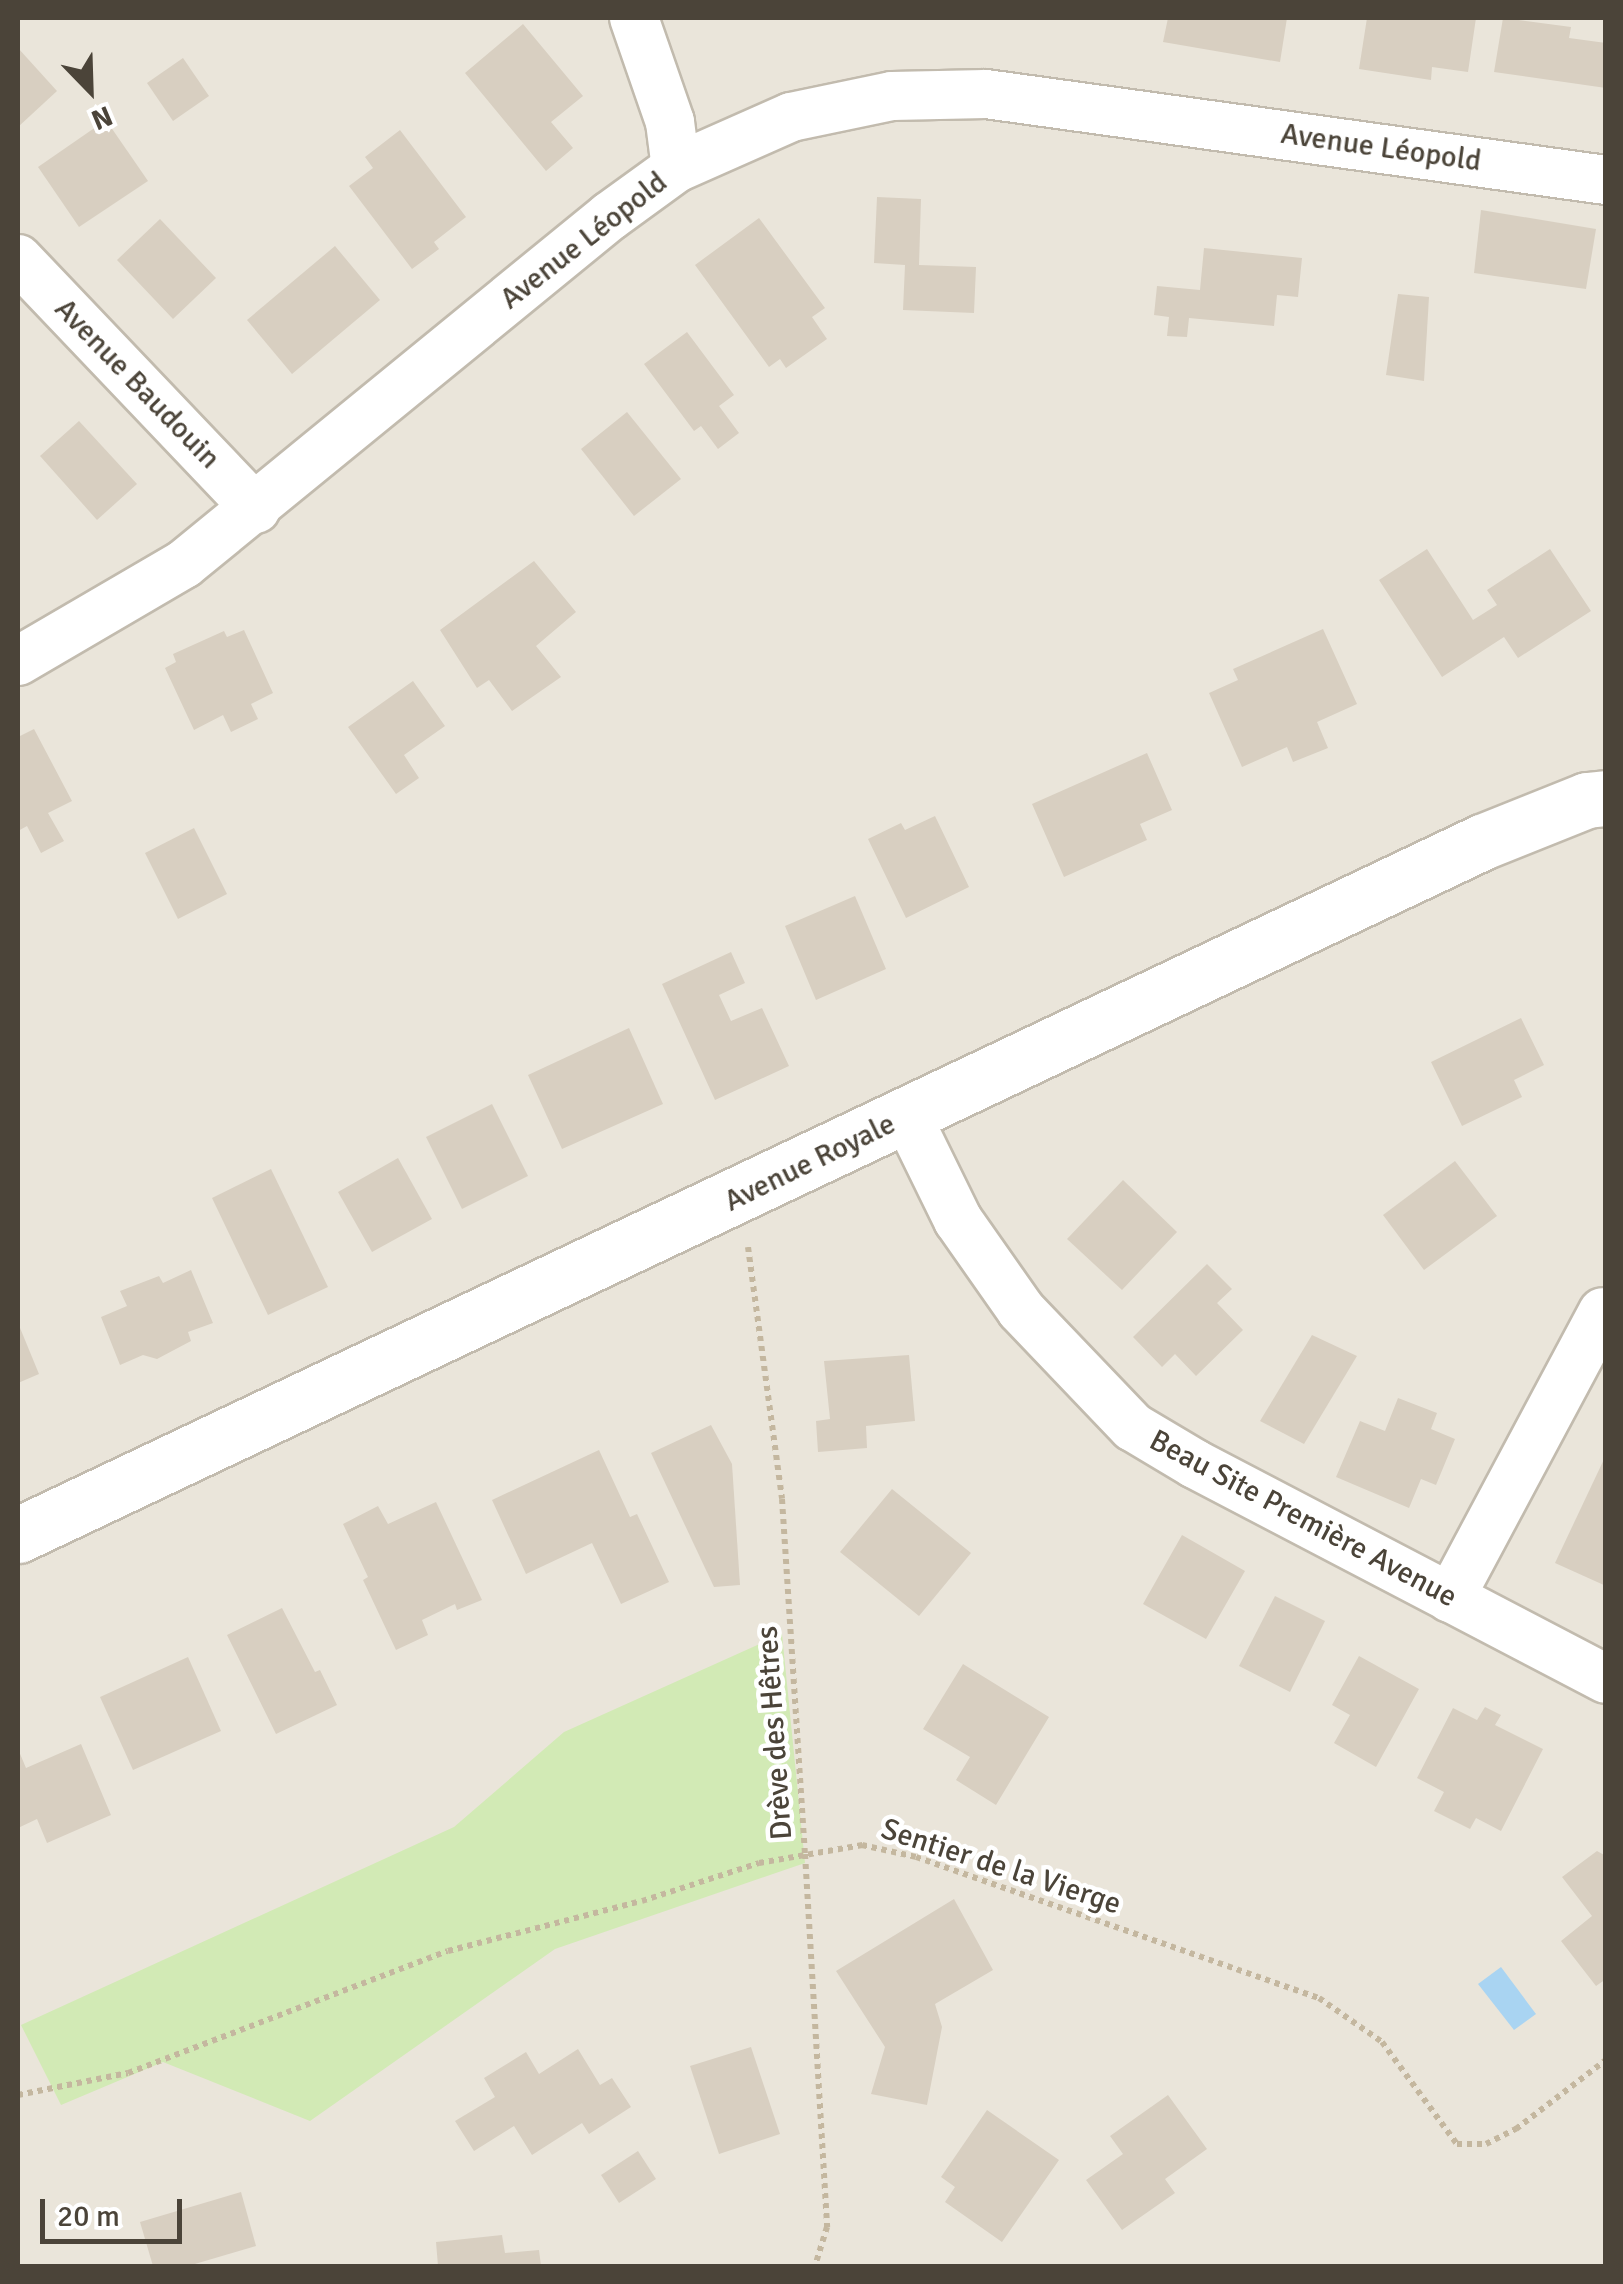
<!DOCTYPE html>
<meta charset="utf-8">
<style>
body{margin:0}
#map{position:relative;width:1623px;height:2284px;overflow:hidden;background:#f6f3ec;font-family:Signika,sans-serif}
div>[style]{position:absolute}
.residential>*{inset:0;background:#eae5da}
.green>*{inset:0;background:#d2eab5}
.water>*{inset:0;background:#a9d4f2}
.building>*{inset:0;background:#d8cfc1}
.path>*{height:6px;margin-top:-3px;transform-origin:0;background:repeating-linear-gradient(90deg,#c4b79f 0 5px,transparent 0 10px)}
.roads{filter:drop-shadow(2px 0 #c2bbae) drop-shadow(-2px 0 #c2bbae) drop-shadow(0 2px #c2bbae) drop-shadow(0 -2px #c2bbae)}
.minor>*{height:48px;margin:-24px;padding:0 24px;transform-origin:24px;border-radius:24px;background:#fff}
.tertiary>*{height:55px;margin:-27.5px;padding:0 27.5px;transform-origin:27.5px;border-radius:27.5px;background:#fff}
span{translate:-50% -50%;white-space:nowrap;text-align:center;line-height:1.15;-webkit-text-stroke:9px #fff;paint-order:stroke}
.street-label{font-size:30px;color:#4b4439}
.frame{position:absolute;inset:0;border:20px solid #4b4439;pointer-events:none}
.north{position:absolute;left:40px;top:40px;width:100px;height:100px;-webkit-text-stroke:8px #fff;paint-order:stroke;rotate:157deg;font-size:28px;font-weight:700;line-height:40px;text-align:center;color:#4b4439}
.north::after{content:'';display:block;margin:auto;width:35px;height:45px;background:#4b4439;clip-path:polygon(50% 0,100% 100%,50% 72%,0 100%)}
.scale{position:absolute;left:40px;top:2199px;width:142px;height:45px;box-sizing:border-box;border:5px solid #4b4439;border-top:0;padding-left:12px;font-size:30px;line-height:35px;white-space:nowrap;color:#4b4439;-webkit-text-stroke:8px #fff;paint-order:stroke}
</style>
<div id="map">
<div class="residential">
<div style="clip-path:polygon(18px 18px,1605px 18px,1605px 2266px,18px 2266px)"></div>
</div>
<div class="green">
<div style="clip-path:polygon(782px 1634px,805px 1863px,555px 1949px,310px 2121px,163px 2062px,61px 2105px,21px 2025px,454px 1827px,564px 1732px)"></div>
</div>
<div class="water">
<div style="clip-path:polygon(1501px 1967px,1536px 2014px,1514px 2030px,1478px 1984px)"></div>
</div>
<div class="building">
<div style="clip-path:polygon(1168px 18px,1287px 18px,1280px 62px,1163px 42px)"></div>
<div style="clip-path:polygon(1367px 18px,1476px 18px,1468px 72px,1432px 67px,1431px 80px,1359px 69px)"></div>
<div style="clip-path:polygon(1503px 18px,1571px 27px,1569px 38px,1606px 43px,1606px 88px,1494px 72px)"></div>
<div style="clip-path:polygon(523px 24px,583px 96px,551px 122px,573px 148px,546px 171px,465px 73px)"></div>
<div style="clip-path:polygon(18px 48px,57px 91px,18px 127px)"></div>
<div style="clip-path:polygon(183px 58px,209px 96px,173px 121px,147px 83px)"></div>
<div style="clip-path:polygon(106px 120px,148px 181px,79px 227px,38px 167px)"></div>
<div style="clip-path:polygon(400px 130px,466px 217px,434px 242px,439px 249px,412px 269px,349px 186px,373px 168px,365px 157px)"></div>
<div style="clip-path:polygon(877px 197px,921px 199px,919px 265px,976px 267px,974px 313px,903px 310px,905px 265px,874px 263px)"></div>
<div style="clip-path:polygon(1481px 210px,1596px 229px,1586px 289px,1474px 273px)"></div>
<div style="clip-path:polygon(759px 218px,825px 308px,812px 317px,827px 339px,786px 368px,780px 359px,769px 367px,695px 265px)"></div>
<div style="clip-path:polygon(160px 219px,216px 278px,173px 319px,117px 260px)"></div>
<div style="clip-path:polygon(335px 246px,380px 300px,292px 374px,247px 320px)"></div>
<div style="clip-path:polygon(1204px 248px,1302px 258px,1298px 297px,1277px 295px,1274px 326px,1189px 318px,1187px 337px,1167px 336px,1169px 317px,1154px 315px,1157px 286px,1200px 290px)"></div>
<div style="clip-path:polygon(1398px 294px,1429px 297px,1424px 381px,1386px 375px)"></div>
<div style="clip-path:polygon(687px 332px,734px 395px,719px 406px,739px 433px,718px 449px,701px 426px,694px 431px,644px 364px)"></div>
<div style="clip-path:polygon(627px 412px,681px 479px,634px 516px,581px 449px)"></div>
<div style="clip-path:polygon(79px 421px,137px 484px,97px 520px,40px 456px)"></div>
<div style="clip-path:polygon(1427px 549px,1473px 620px,1497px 605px,1487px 590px,1550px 549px,1591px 611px,1518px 658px,1504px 637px,1442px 677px,1379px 580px)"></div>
<div style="clip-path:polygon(534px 561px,576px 612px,536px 646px,561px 677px,512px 711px,489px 680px,477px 688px,440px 630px)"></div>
<div style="clip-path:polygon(1323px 629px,1357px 704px,1317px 722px,1328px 748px,1293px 762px,1287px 747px,1242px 767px,1209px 693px,1238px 680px,1233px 669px)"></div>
<div style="clip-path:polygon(244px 630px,273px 693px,251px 704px,258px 719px,231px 732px,223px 715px,194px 730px,165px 668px,176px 662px,173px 654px,224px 631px,227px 637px)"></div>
<div style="clip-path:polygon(413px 681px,445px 726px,404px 755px,419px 778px,396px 794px,348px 727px)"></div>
<div style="clip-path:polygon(34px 729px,72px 801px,48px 813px,64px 841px,41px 853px,27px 826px,18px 831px,18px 737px)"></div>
<div style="clip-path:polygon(1147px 753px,1172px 810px,1140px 824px,1147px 840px,1064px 877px,1032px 804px)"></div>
<div style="clip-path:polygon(935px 816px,969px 887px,906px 918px,868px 839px,901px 823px,905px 830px)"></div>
<div style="clip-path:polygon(194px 828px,227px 894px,178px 919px,145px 853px)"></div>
<div style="clip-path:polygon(855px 896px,886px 969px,816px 1000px,785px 926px)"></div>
<div style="clip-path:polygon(731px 952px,745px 983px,719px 995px,731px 1021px,762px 1008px,789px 1066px,715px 1100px,662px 984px)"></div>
<div style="clip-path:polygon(1521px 1018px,1544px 1065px,1514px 1080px,1522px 1097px,1462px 1126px,1431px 1062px)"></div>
<div style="clip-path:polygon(629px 1028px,663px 1104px,562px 1149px,528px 1075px)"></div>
<div style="clip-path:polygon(492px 1104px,528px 1176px,462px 1209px,426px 1137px)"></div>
<div style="clip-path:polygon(398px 1158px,432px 1219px,372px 1252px,338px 1192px)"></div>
<div style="clip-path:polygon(1455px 1161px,1497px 1216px,1424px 1270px,1383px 1215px)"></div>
<div style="clip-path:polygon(271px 1169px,328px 1287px,268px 1315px,212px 1198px)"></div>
<div style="clip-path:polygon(1123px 1180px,1177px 1232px,1122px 1290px,1067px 1239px)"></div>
<div style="clip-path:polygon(1207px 1264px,1232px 1289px,1217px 1303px,1243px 1330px,1196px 1376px,1175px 1354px,1162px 1367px,1133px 1337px)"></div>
<div style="clip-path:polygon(191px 1270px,213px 1323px,188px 1332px,191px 1341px,157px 1359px,143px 1355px,120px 1365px,101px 1317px,127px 1306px,120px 1291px,159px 1276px,163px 1283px)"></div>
<div style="clip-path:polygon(18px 1323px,39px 1374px,18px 1383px)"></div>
<div style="clip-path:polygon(1312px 1335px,1357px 1356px,1304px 1444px,1260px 1421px)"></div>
<div style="clip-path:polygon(909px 1355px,915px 1421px,866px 1426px,867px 1448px,818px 1452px,816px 1421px,830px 1419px,824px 1361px)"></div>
<div style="clip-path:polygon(1398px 1398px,1437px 1413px,1431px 1429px,1455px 1439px,1436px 1485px,1421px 1479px,1409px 1508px,1336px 1477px,1360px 1421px,1385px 1431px)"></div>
<div style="clip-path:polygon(711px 1425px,732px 1464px,740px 1585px,714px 1587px,651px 1453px)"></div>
<div style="clip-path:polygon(599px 1450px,630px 1517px,637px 1514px,669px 1582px,621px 1604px,592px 1543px,526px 1574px,492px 1500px)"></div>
<div style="clip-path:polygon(1606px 1455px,1606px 1586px,1555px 1563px)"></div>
<div style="clip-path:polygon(892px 1489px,971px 1553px,919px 1616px,840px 1552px)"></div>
<div style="clip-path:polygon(436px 1502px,482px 1600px,457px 1610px,455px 1604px,422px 1620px,428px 1635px,396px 1650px,363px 1580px,368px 1577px,343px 1524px,378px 1506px,388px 1524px)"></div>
<div style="clip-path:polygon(1182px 1535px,1245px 1571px,1206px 1639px,1143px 1604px)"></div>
<div style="clip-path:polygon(1275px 1596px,1325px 1621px,1290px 1692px,1239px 1666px)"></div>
<div style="clip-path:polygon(282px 1608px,315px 1672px,320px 1670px,337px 1705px,276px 1734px,227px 1635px)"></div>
<div style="clip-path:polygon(1359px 1656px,1419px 1689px,1376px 1767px,1334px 1743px,1350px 1715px,1332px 1705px)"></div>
<div style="clip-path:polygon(188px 1657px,221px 1731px,133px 1770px,100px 1697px)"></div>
<div style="clip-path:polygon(963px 1664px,1049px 1717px,996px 1805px,956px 1780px,970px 1757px,923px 1729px)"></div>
<div style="clip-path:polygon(1485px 1707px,1501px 1715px,1495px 1725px,1543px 1749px,1501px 1831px,1476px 1818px,1470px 1829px,1434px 1811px,1444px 1792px,1417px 1778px,1453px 1708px,1477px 1720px)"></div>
<div style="clip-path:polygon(81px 1744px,111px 1815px,47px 1843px,37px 1819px,18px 1828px,18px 1749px,26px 1768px)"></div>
<div style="clip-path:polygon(1597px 1851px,1606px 1856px,1606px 1979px,1596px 1986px,1561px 1941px,1592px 1916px,1562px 1877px)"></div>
<div style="clip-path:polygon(954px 1899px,993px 1970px,935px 2004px,942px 2027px,927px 2105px,871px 2094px,885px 2047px,836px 1971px)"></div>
<div style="clip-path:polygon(751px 2047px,780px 2134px,719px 2154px,690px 2066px)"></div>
<div style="clip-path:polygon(578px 2049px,600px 2085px,612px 2078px,631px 2107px,589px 2134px,582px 2123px,532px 2155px,514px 2126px,474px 2151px,455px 2121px,495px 2097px,484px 2078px,526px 2052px,539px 2074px)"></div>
<div style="clip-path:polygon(1168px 2095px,1207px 2149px,1165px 2179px,1175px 2193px,1122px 2230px,1086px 2180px,1123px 2154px,1110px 2136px)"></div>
<div style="clip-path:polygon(987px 2110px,1059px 2160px,1002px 2242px,945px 2202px,955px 2187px,941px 2177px)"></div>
<div style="clip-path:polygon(638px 2151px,656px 2179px,619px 2203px,601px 2175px)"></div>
<div style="clip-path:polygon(241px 2192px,256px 2246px,188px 2266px,153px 2266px,140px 2222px)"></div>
<div style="clip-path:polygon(502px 2235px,505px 2253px,539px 2250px,541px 2266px,438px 2266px,436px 2242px)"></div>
</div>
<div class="path">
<div style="left:748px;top:1247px;width:254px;rotate:82.3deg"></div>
<div style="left:782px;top:1499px;width:356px;rotate:86.3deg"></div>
<div style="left:805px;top:1854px;width:374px;rotate:86.6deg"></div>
<div style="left:827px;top:2227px;width:41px;rotate:107.1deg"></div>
<div style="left:18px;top:2095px;width:112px;rotate:-11.3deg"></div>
<div style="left:128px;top:2073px;width:342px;rotate:-20.9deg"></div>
<div style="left:448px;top:1951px;width:200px;rotate:-14.5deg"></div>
<div style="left:642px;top:1901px;width:123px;rotate:-18deg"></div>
<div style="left:759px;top:1863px;width:105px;rotate:-9.9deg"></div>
<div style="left:862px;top:1845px;width:55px;rotate:12.5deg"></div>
<div style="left:916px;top:1857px;width:427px;rotate:19.3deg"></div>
<div style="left:1319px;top:1998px;width:77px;rotate:34.9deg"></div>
<div style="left:1382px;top:2042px;width:127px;rotate:53.7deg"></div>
<div style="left:1457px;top:2144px;width:29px"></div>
<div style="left:1486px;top:2144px;width:34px;rotate:-27deg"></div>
<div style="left:1516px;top:2129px;width:113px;rotate:-37.5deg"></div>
</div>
<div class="roads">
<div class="minor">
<div style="left:634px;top:18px;width:110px;rotate:70.9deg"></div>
<div style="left:670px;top:122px;width:46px;rotate:82.6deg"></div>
<div style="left:18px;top:259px;width:345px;rotate:46.4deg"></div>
<div style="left:18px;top:661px;width:192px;rotate:-30.3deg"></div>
<div style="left:184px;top:564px;width:550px;rotate:-39.25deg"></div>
<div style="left:610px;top:216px;width:82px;rotate:-36deg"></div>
<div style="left:676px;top:168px;width:126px;rotate:-23.9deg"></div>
<div style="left:791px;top:117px;width:103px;rotate:-11.7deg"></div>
<div style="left:892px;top:96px;width:94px;rotate:-1.2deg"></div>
<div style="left:986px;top:94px;width:626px;rotate:7.9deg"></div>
<div style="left:907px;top:1116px;width:116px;rotate:63.9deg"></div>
<div style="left:958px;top:1220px;width:110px;rotate:55deg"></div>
<div style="left:1021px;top:1310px;width:162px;rotate:46.3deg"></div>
<div style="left:1133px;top:1427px;width:72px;rotate:30.8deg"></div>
<div style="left:1195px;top:1464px;width:464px;rotate:27.6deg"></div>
<div style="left:1450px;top:1598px;width:324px;rotate:-61.9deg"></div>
</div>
<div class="tertiary">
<div style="left:18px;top:1535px;width:1620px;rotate:-25.33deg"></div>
<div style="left:1482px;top:842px;width:113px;rotate:-21.8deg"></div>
<div style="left:1587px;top:800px;width:19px;rotate:-6deg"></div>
</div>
</div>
<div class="street-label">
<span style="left:1381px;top:148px;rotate:8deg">Avenue Léopold</span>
<span style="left:584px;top:241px;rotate:-38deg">Avenue Léopold</span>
<span style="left:137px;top:384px;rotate:46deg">Avenue Baudouin</span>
<span style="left:810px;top:1163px;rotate:-26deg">Avenue Royale</span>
<span style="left:1303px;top:1519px;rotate:28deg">Beau Site Première Avenue</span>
<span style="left:775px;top:1733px;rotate:-94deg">Drève des Hêtres</span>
<span style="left:1001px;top:1867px;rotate:18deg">Sentier de la Vierge</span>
</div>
<div class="frame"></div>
<div class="north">N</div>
<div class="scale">20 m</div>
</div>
